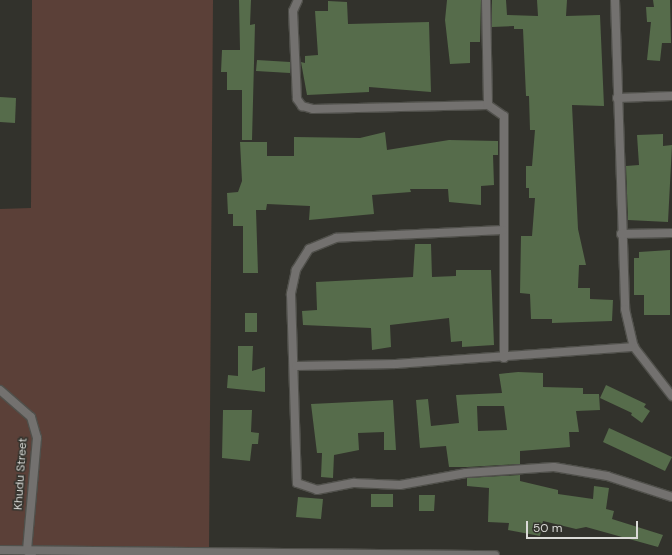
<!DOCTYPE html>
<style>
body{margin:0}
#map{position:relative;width:672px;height:555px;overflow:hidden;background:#32322c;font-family:"DM Sans",sans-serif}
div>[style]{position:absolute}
.green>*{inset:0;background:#5b4038}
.building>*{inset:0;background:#566c4b}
.roads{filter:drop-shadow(1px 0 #50504b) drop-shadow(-1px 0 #50504b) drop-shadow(0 1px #50504b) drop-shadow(0 -1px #50504b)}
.minor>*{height:8px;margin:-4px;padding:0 4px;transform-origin:4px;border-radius:4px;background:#73716f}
.tertiary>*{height:8px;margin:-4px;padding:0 4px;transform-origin:4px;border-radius:4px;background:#73716f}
span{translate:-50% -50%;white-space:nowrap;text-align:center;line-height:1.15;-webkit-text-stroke:3px #32322c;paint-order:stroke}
.street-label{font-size:12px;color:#dadad7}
.scale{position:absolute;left:526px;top:521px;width:112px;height:18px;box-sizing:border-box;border:2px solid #dadad7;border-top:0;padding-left:5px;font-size:12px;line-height:14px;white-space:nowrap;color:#dadad7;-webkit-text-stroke:3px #32322c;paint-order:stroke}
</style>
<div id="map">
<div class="green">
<div style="clip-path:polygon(32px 0,213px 0,209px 555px,0 555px,0 209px,31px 208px)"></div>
</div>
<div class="building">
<div style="clip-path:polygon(239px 0,251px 0,250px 25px,255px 24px,252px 140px,242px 140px,242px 90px,227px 90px,227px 72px,221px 72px,222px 50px,240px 50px)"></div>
<div style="clip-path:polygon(447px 0,481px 0,480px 42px,470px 42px,470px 63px,450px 64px,445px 20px)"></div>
<div style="clip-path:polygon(492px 0,506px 0,507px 15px,538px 16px,537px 0,567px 0,566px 16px,600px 15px,604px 106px,572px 105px,578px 229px,586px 265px,579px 265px,578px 288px,590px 288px,590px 299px,613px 300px,612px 321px,552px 323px,552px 319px,531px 319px,530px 294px,520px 293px,521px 236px,532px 236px,535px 198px,529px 198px,529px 188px,526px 188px,526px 166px,532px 166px,535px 130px,530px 130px,529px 96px,526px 96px,523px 29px,514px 29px,514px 26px,492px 27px)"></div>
<div style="clip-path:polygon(653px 0,670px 0,671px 43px,662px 43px,660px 61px,647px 60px,651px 22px,647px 22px,646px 7px,654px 7px)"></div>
<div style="clip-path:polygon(328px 1px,347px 2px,348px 24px,429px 22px,431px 92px,369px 87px,369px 92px,307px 95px,301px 62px,305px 63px,305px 56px,318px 55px,315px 11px,328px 11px)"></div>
<div style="clip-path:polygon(257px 60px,290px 62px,290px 73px,256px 71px)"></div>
<div style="clip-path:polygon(0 97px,16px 98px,15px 123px,0 122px)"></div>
<div style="clip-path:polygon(385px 132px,387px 150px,449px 140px,498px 141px,498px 155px,493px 155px,494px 185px,481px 186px,481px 205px,449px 202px,448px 189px,410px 189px,411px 192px,372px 195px,374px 214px,309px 220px,310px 206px,267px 204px,266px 210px,256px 210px,258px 273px,243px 273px,243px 226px,233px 226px,233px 214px,228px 214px,227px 193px,238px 192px,242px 181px,240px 142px,267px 142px,267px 156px,294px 156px,294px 137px,360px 138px)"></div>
<div style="clip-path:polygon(663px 134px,663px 146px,672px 145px,668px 222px,628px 220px,626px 166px,639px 165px,637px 135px)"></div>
<div style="clip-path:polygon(415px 244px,431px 244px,432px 277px,456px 276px,456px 270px,491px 270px,494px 345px,462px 347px,462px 341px,451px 342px,449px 318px,390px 325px,391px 347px,372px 350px,371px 328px,303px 325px,302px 311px,317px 310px,316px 282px,413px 277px)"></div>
<div style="clip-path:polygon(670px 250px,670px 315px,644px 315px,644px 295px,634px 295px,634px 258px,639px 258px,639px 252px)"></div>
<div style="clip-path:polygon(245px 313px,257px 313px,257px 332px,245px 332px)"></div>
<div style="clip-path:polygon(238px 346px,253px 346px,252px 371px,265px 367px,265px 392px,227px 388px,228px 375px,238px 376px)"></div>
<div style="clip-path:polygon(evenodd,518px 372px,543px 373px,543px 387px,583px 388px,583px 394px,599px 394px,600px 410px,576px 411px,579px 432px,569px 432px,570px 447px,520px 451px,520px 464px,467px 467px,449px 467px,446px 446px,420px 448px,416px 400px,428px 399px,431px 426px,459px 423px,456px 395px,502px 393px,499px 374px,518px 372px,477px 406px,504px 406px,507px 430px,478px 431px,477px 406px)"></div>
<div style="clip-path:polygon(606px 385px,646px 404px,644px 407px,650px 411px,642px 423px,631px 415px,632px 413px,600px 398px)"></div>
<div style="clip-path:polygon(393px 400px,396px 450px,384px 450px,384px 432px,358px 433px,359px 450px,334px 455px,333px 478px,321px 477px,322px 453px,317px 453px,311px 404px)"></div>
<div style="clip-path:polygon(223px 410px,252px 410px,251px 432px,259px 433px,258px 444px,252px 444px,250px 461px,222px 458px)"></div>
<div style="clip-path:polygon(609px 428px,672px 457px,665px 471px,603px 442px)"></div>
<div style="clip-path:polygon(520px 475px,520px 481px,558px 490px,558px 494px,593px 499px,594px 486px,609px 488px,606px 509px,614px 511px,612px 519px,663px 535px,658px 547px,586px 527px,576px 529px,543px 521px,540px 536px,508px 530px,509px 523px,488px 522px,489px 488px,467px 486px,467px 478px)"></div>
<div style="clip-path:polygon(371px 494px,393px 494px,393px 507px,371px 507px)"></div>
<div style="clip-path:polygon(419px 495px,435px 495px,434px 511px,419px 511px)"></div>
<div style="clip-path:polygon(298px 497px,323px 499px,321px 519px,296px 517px)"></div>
</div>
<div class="roads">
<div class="minor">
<div style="left:298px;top:0;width:12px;rotate:114deg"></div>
<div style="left:293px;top:11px;width:88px;rotate:87.4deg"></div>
<div style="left:297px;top:99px;width:9px;rotate:54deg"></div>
<div style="left:302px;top:106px;width:11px;rotate:15deg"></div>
<div style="left:313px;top:109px;width:175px;rotate:-1.3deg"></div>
<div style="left:488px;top:105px;width:19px;rotate:35deg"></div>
<div style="left:504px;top:116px;width:242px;rotate:90deg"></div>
<div style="left:486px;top:0;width:105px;rotate:88.9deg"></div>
<div style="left:615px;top:0;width:309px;rotate:88.1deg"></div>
<div style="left:625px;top:309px;width:39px;rotate:77deg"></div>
<div style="left:634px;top:347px;width:62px;rotate:52.2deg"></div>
<div style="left:617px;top:98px;width:55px;rotate:-2.1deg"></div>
<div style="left:503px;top:230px;width:167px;rotate:177.3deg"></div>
<div style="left:336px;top:238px;width:29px;rotate:158deg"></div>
<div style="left:309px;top:249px;width:25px;rotate:122deg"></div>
<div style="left:296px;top:270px;width:25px;rotate:102deg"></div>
<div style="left:291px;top:294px;width:189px;rotate:88.2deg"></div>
<div style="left:297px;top:483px;width:21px;rotate:19deg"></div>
<div style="left:317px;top:490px;width:38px;rotate:-11deg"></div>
<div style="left:354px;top:483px;width:46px;rotate:2.5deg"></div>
<div style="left:400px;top:485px;width:67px;rotate:-10.3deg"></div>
<div style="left:466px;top:473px;width:88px;rotate:-3.9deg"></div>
<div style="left:554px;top:467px;width:54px;rotate:9.6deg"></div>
<div style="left:607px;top:476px;width:68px;rotate:17.9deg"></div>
<div style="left:621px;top:234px;width:51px;rotate:-1.1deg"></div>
<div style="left:296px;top:366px;width:100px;rotate:-1.1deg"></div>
<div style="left:396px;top:364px;width:239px;rotate:-4.1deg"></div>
<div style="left:0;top:390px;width:41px;rotate:41.1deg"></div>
<div style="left:31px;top:417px;width:22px;rotate:74deg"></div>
<div style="left:37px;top:438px;width:113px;rotate:95.1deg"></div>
<div style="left:27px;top:551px;width:6px;rotate:39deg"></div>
</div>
<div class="tertiary">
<div style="left:0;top:550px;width:495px;rotate:0.6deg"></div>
</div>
</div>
<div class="street-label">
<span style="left:21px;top:474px;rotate:-86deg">Khudu Street</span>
</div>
<div class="scale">50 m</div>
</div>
